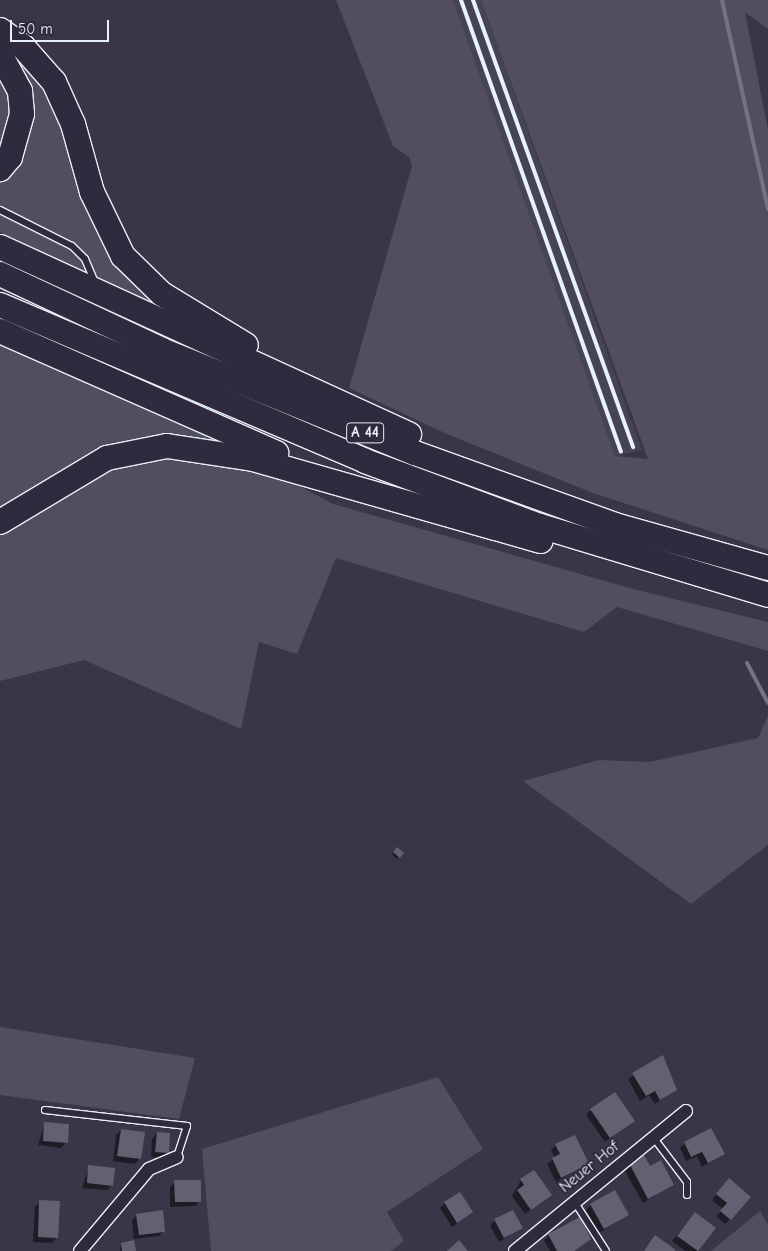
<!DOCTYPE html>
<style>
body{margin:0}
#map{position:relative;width:768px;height:1251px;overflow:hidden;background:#3a3648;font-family:"Comic Neue",sans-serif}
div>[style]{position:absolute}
.built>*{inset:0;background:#464354}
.green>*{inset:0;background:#504e5f}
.shadow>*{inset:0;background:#0007}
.stream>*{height:4px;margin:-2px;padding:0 2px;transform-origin:2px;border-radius:2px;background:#737482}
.building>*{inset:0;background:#636171}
.roads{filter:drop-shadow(1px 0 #e8f1f8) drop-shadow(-1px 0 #e8f1f8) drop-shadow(0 1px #e8f1f8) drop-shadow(0 -1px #e8f1f8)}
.service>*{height:6px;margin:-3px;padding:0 3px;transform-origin:3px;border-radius:3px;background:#2f2a3d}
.minor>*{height:12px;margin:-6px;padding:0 6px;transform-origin:6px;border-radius:6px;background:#2f2a3d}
.motorway>*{height:24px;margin:-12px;padding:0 12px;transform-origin:12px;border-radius:12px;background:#2f2a3d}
.rail>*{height:4px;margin:-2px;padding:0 2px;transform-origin:2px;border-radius:2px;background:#e8f1f8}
span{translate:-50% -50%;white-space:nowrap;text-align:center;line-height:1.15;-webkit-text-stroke:4px #2f2a3d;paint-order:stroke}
.shield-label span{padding:1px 4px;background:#2f2a3d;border:1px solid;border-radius:4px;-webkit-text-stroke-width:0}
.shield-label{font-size:15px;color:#e8f1f8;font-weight:700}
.street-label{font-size:16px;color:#e8f1f8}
.scale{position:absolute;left:10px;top:20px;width:99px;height:22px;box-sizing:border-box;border:2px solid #e8f1f8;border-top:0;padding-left:6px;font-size:15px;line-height:18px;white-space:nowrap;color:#e8f1f8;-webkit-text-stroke:4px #2f2a3d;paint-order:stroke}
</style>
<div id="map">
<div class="built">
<div style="clip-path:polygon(453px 0,481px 0,642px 450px,615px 456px)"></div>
</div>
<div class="green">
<div style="clip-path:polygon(336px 0,453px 0,615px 456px,648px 459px,481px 0,768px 0,768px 29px,745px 12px,768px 130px,768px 550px,593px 493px,449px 435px,349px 388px,412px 166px,409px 157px,393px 146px)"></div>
<div style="clip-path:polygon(1px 45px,12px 47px,55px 102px,158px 301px,147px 302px,0 232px,0 177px,21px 155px)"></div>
<div style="clip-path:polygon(0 70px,8px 84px,13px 114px,0 151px)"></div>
<div style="clip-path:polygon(0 337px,204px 435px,333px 504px,637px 590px,768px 622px,768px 651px,617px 607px,584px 632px,336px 558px,297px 654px,259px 642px,241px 729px,84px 660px,0 681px)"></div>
<div style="clip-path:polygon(768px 716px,768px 845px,691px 904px,523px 781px,599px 760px,650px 762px,758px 738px)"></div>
<div style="clip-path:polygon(0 1027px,195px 1058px,179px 1119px,0 1095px)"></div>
<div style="clip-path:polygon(438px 1077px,483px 1149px,387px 1212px,404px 1241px,391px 1251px,211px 1251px,202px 1149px)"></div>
<div style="clip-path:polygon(760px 1211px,768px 1225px,768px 1251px,711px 1251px)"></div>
</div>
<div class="shadow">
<div style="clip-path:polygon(397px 848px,402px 853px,397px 859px,392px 854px)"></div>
<div style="clip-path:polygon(662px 1057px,675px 1090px,655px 1104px,649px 1095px,640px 1101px,628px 1079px)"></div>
<div style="clip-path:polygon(591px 1110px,633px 1121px,605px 1142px,586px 1115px)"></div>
<div style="clip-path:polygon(45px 1123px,66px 1143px,61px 1148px,38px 1145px)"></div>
<div style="clip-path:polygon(121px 1130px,140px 1158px,135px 1164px,113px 1161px,116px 1135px)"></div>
<div style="clip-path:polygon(157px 1133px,168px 1153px,163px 1158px,151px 1157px,152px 1139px)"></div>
<div style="clip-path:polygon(685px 1143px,723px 1154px,702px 1167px,697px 1156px,686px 1161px,680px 1148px)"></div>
<div style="clip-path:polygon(556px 1145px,588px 1164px,556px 1182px,547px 1164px,555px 1158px,551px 1150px)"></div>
<div style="clip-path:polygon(628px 1162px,649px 1167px,673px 1184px,643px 1203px,623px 1168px)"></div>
<div style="clip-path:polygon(89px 1167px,112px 1185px,107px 1190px,82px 1188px)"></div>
<div style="clip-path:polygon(521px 1180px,551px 1195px,525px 1214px,512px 1196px)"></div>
<div style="clip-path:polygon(175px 1182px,200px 1201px,195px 1206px,170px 1207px,170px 1187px)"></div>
<div style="clip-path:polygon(724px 1185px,730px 1219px,725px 1224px,716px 1216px,723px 1209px,712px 1200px)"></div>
<div style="clip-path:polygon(40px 1202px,57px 1237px,52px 1243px,33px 1242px,35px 1207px)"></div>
<div style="clip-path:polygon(445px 1203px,472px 1212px,452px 1227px,440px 1208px)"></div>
<div style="clip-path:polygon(591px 1205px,628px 1215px,599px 1233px,586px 1210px)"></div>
<div style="clip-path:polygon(695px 1213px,714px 1228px,696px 1251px,685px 1251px,672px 1241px)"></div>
<div style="clip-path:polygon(137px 1215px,164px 1231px,159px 1236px,134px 1239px,132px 1220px)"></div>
<div style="clip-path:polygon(495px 1220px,521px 1228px,499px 1242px,490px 1226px)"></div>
<div style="clip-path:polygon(549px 1235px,589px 1239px,573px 1251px,550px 1251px,544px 1240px)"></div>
<div style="clip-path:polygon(121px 1244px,135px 1251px,120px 1251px)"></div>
</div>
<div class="stream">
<div style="left:722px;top:0;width:214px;rotate:77.6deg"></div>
<div style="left:747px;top:663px;width:45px;rotate:62.3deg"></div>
</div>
<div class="building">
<div style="clip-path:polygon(397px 847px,404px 853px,400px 858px,393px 852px)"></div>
<div style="clip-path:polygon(663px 1055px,677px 1090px,660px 1100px,655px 1091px,646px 1096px,632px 1073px)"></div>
<div style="clip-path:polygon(615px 1092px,635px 1121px,610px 1138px,590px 1109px)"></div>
<div style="clip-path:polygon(44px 1122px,69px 1124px,68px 1143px,43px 1141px)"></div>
<div style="clip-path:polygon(711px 1128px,725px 1154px,708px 1163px,702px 1152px,691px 1157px,684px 1142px)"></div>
<div style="clip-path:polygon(121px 1129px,145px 1132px,141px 1159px,117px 1156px)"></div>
<div style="clip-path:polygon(157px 1132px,170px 1133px,169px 1153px,155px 1152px)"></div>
<div style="clip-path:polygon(575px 1135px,589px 1164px,561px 1178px,552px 1158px,560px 1154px,555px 1144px)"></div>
<div style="clip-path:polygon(643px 1153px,650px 1166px,661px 1160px,674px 1185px,648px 1199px,628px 1161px)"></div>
<div style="clip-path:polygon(88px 1165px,115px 1168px,113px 1186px,87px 1183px)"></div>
<div style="clip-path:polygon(534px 1170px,552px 1195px,531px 1210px,517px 1190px,524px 1185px,520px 1179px)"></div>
<div style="clip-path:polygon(729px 1178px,751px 1197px,731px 1220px,720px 1211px,727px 1203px,716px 1194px)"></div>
<div style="clip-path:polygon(174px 1180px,201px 1180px,201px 1202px,175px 1202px)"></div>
<div style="clip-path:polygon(615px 1190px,629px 1215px,604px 1229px,590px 1204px)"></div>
<div style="clip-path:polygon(460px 1192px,473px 1212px,457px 1223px,444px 1202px)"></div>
<div style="clip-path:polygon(39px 1200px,60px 1201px,58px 1238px,38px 1237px)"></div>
<div style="clip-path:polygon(163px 1210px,165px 1232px,139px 1235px,136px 1214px)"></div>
<div style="clip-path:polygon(513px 1210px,523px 1228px,504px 1238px,494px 1219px)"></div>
<div style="clip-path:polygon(695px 1212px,716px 1228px,698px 1251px,677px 1236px)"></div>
<div style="clip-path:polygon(580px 1217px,591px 1239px,574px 1251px,557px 1251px,548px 1234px)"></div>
<div style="clip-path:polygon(655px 1235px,676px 1250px,675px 1251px,644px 1251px)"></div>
<div style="clip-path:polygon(134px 1240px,136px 1251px,122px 1251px,121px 1243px)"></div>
<div style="clip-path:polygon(459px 1240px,468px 1251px,447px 1251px)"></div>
</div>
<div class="roads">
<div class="service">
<div style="left:0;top:210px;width:80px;rotate:26.6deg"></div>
<div style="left:72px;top:246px;width:18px;rotate:45deg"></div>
<div style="left:85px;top:259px;width:26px;rotate:67deg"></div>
<div style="left:45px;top:1110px;width:143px;rotate:6.4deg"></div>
<div style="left:187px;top:1126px;width:33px;rotate:108deg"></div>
<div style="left:653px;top:1137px;width:56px;rotate:52.9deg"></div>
<div style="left:687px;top:1182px;width:13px;rotate:90deg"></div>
<div style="left:574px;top:1201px;width:59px;rotate:57.4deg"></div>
</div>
<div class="minor">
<div style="left:80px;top:1251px;width:107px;rotate:-49.9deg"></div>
<div style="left:149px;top:1169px;width:30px;rotate:-23deg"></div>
<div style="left:515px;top:1251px;width:221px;rotate:-39.3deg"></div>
</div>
<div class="motorway">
<div style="left:0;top:30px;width:29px;rotate:36deg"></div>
<div style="left:23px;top:47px;width:47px;rotate:48.5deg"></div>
<div style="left:54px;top:82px;width:46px;rotate:65.7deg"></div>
<div style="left:73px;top:124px;width:71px;rotate:74.4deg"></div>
<div style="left:92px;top:192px;width:71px;rotate:64.2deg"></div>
<div style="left:123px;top:256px;width:54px;rotate:44.3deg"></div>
<div style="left:162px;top:294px;width:98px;rotate:31.3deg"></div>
<div style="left:0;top:54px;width:42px;rotate:61.6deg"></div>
<div style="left:20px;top:91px;width:23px;rotate:85deg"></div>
<div style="left:22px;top:114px;width:45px;rotate:105.6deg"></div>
<div style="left:10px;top:157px;width:16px;rotate:130deg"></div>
<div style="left:0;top:247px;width:450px;rotate:24.6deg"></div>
<div style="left:0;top:274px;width:179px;rotate:25.1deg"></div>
<div style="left:162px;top:350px;width:273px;rotate:22.2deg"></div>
<div style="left:415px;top:453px;width:213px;rotate:19.8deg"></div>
<div style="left:615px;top:525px;width:159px;rotate:15.7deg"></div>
<div style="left:0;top:305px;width:397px;rotate:23.1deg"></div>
<div style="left:365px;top:461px;width:187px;rotate:20.4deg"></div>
<div style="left:540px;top:526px;width:238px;rotate:16.8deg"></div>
<div style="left:0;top:331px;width:302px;rotate:23.8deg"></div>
<div style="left:0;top:522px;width:125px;rotate:-30.9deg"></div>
<div style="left:107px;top:458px;width:61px;rotate:-11.3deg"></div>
<div style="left:167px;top:446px;width:87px;rotate:8.6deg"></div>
<div style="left:253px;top:459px;width:299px;rotate:15.9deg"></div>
</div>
</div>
<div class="rail">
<div style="left:461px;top:0;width:479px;rotate:70.5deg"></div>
<div style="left:473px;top:0;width:475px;rotate:70.3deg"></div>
</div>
<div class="shield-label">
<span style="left:365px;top:433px">A 44</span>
</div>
<div class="street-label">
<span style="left:589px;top:1167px;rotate:-39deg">Neuer Hof</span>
</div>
<div class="scale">50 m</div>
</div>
